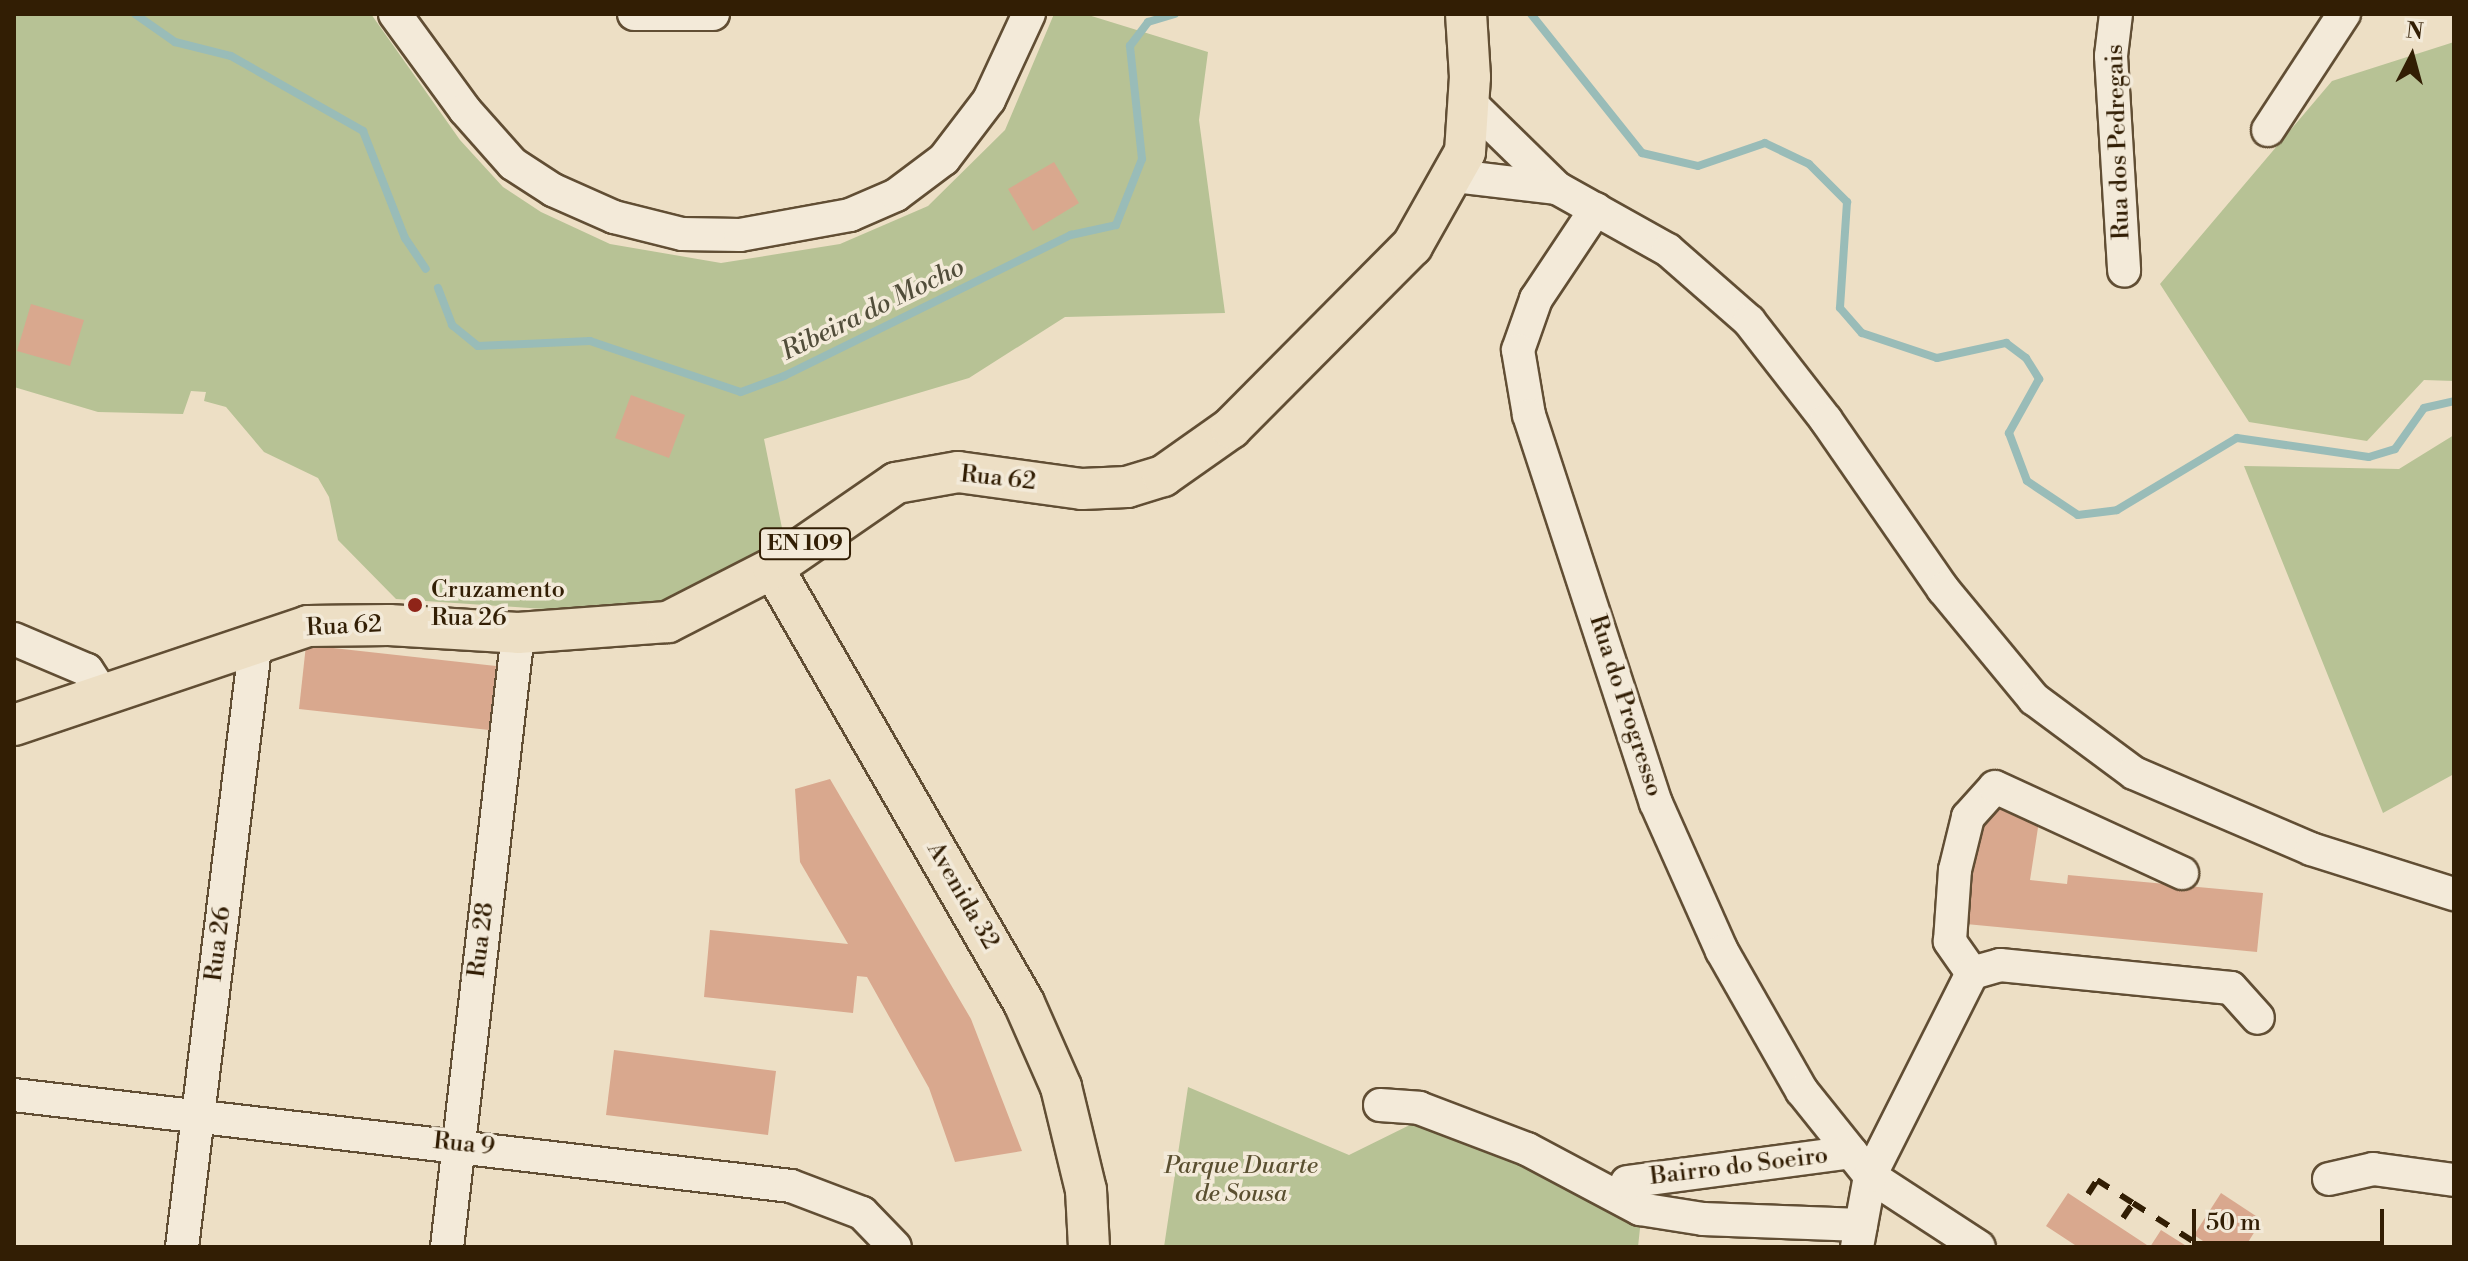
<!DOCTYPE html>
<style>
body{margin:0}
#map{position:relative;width:2468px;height:1261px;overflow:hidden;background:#eddfc5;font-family:"Libre Bodoni",serif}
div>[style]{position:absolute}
.green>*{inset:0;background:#b7c295}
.stream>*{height:8px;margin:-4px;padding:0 4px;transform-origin:4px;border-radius:4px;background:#99bcb8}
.building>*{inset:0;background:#d9a88e}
.roads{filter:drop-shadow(2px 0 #614e34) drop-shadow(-2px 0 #614e34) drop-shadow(0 2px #614e34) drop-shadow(0 -2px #614e34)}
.minor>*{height:32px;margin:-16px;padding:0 16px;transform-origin:16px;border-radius:16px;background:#f3ead9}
.major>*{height:40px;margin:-20px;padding:0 20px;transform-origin:20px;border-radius:20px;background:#eddfc5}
.rail>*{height:6px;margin-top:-3px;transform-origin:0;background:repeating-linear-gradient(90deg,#321e04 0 14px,transparent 0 28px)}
.dots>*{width:22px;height:22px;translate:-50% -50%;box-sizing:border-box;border:4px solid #f3ead9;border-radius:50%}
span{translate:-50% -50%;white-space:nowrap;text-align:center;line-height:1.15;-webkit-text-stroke:7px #f3ead9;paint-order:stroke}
.shield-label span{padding:2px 6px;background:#f3ead9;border:2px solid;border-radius:6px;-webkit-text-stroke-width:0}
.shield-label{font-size:22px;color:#321e04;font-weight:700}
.street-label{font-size:24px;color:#321e04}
.poi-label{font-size:24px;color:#321e04}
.left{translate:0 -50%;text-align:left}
.park-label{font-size:24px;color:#5a4f30;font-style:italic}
.water-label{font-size:26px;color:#514d3a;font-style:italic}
.frame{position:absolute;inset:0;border:16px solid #321e04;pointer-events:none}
.north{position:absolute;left:2372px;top:16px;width:80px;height:80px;-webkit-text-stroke:6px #f3ead9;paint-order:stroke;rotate:6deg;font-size:22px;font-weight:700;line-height:32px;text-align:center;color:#321e04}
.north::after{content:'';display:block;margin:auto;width:28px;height:36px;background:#321e04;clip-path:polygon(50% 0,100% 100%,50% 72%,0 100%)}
.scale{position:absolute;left:2192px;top:1209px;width:192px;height:36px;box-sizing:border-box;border:4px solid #321e04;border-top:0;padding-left:10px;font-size:24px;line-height:28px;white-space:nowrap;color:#321e04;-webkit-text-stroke:6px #f3ead9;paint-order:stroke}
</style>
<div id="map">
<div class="green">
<div style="clip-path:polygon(14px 14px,371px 14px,460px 140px,503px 187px,541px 212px,610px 244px,721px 263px,840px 244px,928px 206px,1005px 130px,1054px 14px,1085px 14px,1208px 52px,1199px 120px,1225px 313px,1065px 317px,969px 378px,764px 439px,784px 538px,718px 583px,617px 614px,396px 599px,338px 540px,329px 497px,318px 478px,264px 452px,226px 407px,204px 401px,206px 392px,191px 391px,183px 414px,98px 412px,14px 387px)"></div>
<div style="clip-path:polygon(2454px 42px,2454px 381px,2424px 380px,2367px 441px,2249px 422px,2160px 284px,2332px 81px)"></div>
<div style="clip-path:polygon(2454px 435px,2454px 774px,2383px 813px,2244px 466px,2399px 469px)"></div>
<div style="clip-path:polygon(1188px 1087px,1349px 1155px,1428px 1116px,1641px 1219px,1638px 1247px,1164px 1247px)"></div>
</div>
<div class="stream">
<div style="left:135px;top:14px;width:49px;rotate:35deg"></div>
<div style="left:175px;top:42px;width:58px;rotate:14deg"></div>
<div style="left:231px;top:56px;width:152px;rotate:29.6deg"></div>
<div style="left:363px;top:131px;width:115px;rotate:68.6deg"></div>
<div style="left:405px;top:238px;width:37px;rotate:56deg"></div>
<div style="left:1531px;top:14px;width:178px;rotate:51.4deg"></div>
<div style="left:1642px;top:153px;width:57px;rotate:13.1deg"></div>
<div style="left:1698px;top:166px;width:71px;rotate:-18.9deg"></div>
<div style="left:1765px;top:143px;width:49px;rotate:25.5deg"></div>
<div style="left:1809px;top:164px;width:54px;rotate:45deg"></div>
<div style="left:1847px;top:202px;width:106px;rotate:93.8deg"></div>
<div style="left:1840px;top:308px;width:33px;rotate:49deg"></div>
<div style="left:1862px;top:333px;width:79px;rotate:18.4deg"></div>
<div style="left:1937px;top:358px;width:71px;rotate:-12.3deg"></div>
<div style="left:2006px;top:343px;width:25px;rotate:37deg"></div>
<div style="left:2026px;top:358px;width:25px;rotate:58deg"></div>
<div style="left:2039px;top:379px;width:62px;rotate:119.1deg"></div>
<div style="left:2009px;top:433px;width:51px;rotate:69.4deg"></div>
<div style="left:2027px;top:481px;width:61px;rotate:33.7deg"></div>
<div style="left:2078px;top:515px;width:39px;rotate:-7deg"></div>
<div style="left:2117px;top:510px;width:140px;rotate:-31deg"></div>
<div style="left:2237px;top:438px;width:133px;rotate:8.2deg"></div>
<div style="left:2369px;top:457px;width:27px;rotate:-17deg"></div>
<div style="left:2395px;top:449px;width:50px;rotate:-54.7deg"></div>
<div style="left:2424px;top:408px;width:31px;rotate:-13deg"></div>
<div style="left:438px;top:288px;width:40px;rotate:69deg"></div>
<div style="left:452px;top:325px;width:33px;rotate:39deg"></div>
<div style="left:478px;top:346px;width:112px;rotate:-2.6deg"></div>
<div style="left:590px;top:341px;width:159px;rotate:18.7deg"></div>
<div style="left:741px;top:392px;width:46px;rotate:-20.4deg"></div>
<div style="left:784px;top:376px;width:320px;rotate:-26.2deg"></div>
<div style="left:1071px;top:235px;width:46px;rotate:-12.5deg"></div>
<div style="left:1116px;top:225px;width:71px;rotate:-68.5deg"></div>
<div style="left:1142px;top:159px;width:114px;rotate:-96.1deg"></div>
<div style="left:1130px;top:46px;width:30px;rotate:-53deg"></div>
<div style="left:1148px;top:22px;width:28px;rotate:-17deg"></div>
</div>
<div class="building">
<div style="clip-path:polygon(1054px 162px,1079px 203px,1033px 231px,1008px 189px)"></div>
<div style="clip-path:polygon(31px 304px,84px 320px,70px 366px,17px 351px)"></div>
<div style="clip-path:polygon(631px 395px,685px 415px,669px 458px,615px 438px)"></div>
<div style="clip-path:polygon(306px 645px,496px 666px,489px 730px,299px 709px)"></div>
<div style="clip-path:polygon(830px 779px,971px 1019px,1022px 1151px,955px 1162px,929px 1088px,867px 977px,857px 976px,853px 1013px,704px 997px,710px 930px,848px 944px,800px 862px,795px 789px)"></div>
<div style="clip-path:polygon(1983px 807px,2034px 812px,2039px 821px,2030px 880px,2067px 884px,2068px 875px,2263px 893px,2257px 952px,1966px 924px,1976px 815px)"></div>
<div style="clip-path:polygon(614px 1050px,776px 1071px,768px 1135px,606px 1115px)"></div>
<div style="clip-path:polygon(2068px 1193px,2150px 1247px,2161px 1230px,2188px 1247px,2078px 1247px,2046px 1226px)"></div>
<div style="clip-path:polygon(2221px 1193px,2262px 1220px,2245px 1247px,2212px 1247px,2194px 1235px)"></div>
</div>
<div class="roads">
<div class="minor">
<div style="left:395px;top:14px;width:119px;rotate:53.9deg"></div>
<div style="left:465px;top:110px;width:72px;rotate:48.4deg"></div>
<div style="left:513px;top:164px;width:48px;rotate:33deg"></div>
<div style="left:553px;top:190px;width:67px;rotate:23.9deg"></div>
<div style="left:614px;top:217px;width:70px;rotate:14deg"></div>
<div style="left:682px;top:234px;width:58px;rotate:1deg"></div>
<div style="left:740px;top:235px;width:112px;rotate:-10.3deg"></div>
<div style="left:850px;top:215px;width:50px;rotate:-23.5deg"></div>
<div style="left:896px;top:195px;width:60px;rotate:-36.9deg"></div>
<div style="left:944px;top:159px;width:74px;rotate:-52.7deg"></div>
<div style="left:989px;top:100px;width:95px;rotate:-65.1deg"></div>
<div style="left:634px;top:14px;width:79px"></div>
<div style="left:2116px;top:14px;width:42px;rotate:96.8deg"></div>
<div style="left:2111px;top:56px;width:215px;rotate:86.5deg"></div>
<div style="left:1470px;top:103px;width:122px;rotate:44.3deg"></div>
<div style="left:1557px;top:188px;width:127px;rotate:29.2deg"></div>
<div style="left:1668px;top:250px;width:108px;rotate:41.2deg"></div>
<div style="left:1749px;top:321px;width:125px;rotate:52.1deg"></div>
<div style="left:1826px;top:420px;width:206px;rotate:55.3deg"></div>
<div style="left:1943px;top:589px;width:143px;rotate:50.4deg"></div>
<div style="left:2034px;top:699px;width:124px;rotate:36.5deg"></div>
<div style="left:2134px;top:773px;width:193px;rotate:23.2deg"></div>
<div style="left:2311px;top:849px;width:150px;rotate:17.5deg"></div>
<div style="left:2268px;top:130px;width:139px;rotate:-56.8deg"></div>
<div style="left:1455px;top:176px;width:103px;rotate:6.7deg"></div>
<div style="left:1596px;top:209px;width:108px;rotate:123.7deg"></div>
<div style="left:1536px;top:299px;width:54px;rotate:109.4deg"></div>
<div style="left:1518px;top:350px;width:66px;rotate:80.4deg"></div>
<div style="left:1529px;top:415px;width:408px;rotate:71.9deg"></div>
<div style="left:1656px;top:803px;width:162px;rotate:66deg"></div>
<div style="left:1722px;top:951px;width:161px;rotate:60.3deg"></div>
<div style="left:1802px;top:1091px;width:109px;rotate:51.3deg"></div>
<div style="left:1870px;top:1176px;width:130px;rotate:33.1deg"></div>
<div style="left:14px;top:639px;width:79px;rotate:23deg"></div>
<div style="left:87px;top:670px;width:30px;rotate:57deg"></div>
<div style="left:1972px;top:973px;width:39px;rotate:-125deg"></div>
<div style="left:1950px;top:941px;width:71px;rotate:-86deg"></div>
<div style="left:1955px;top:870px;width:55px;rotate:-76.2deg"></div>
<div style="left:1968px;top:817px;width:40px;rotate:-48deg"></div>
<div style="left:1995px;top:787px;width:206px;rotate:24.7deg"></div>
<div style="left:14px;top:1095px;width:782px;rotate:6.68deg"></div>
<div style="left:791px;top:1186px;width:76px;rotate:20.8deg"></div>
<div style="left:862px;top:1213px;width:47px;rotate:45.9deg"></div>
<div style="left:1380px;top:1105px;width:39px;rotate:4deg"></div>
<div style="left:1419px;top:1108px;width:116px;rotate:20.8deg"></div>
<div style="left:1527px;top:1149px;width:128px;rotate:28deg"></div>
<div style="left:1640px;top:1209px;width:64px;rotate:9deg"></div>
<div style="left:1703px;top:1219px;width:158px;rotate:2.2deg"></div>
<div style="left:2329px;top:1179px;width:45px;rotate:-12.8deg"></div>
<div style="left:2373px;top:1169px;width:82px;rotate:7.7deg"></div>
<div style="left:1627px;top:1182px;width:226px;rotate:-7.6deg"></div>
<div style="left:182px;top:1247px;width:611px;rotate:-83.05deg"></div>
<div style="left:447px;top:1247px;width:618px;rotate:-83.4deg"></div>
<div style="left:1857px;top:1247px;width:72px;rotate:-79.6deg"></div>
<div style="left:1870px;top:1176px;width:227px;rotate:-63.3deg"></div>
<div style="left:1972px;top:973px;width:29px;rotate:-16deg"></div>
<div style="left:2000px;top:965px;width:232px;rotate:5.7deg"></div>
<div style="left:2231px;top:988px;width:40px;rotate:48deg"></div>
</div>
<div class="major">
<div style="left:773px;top:568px;width:502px;rotate:60.01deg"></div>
<div style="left:1024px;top:1003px;width:92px;rotate:66.2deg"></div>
<div style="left:1061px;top:1087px;width:106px;rotate:76.4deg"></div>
<div style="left:1086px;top:1190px;width:57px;rotate:87deg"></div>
<div style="left:14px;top:725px;width:310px;rotate:-18.6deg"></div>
<div style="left:308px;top:626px;width:81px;rotate:-0.7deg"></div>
<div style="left:389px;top:625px;width:129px;rotate:3.5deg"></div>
<div style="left:518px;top:633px;width:150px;rotate:-4.2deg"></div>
<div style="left:668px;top:622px;width:118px;rotate:-27.2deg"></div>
<div style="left:773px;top:568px;width:150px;rotate:-34.6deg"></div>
<div style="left:896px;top:483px;width:63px;rotate:-10.1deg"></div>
<div style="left:958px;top:472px;width:125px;rotate:7.8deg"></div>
<div style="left:1082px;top:489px;width:45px;rotate:-2.5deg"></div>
<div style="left:1127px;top:487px;width:38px;rotate:-17deg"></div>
<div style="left:1163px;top:476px;width:83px;rotate:-35.2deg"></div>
<div style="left:1231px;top:428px;width:257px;rotate:-45.2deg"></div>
<div style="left:1412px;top:246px;width:108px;rotate:-60.6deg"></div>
<div style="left:1465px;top:152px;width:75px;rotate:-86.2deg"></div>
<div style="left:1470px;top:77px;width:63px;rotate:-93.6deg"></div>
</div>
</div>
<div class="rail">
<div style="left:2088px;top:1194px;width:17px;rotate:-57deg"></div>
<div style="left:2097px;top:1180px;width:43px;rotate:32.6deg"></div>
<div style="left:2123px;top:1218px;width:18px;rotate:-56deg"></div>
<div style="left:2133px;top:1203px;width:82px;rotate:32.5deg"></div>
</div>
<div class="dots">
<div style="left:415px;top:605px;background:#8f2418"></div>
</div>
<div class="shield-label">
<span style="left:805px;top:544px">EN 109</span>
</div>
<div class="street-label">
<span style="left:2119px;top:142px;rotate:-92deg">Rua dos Pedregais</span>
<span style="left:998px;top:479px;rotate:6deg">Rua 62</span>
<span style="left:344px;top:627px;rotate:-3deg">Rua 62</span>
<span style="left:1625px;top:706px;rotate:72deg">Rua do Progresso</span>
<span style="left:962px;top:896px;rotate:60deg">Avenida 32</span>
<span style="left:482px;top:940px;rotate:-83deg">Rua 28</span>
<span style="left:219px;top:944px;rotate:-83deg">Rua 26</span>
<span style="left:464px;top:1145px;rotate:6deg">Rua 9</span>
<span style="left:1739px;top:1167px;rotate:-7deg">Bairro do Soeiro</span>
</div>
<div class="poi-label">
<span class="left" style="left:431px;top:605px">Cruzamento<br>Rua 26</span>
</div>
<div class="park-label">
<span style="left:1241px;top:1181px">Parque Duarte<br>de Sousa</span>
</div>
<div class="water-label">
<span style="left:873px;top:310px;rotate:-26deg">Ribeira do Mocho</span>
</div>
<div class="frame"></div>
<div class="north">N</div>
<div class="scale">50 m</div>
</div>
